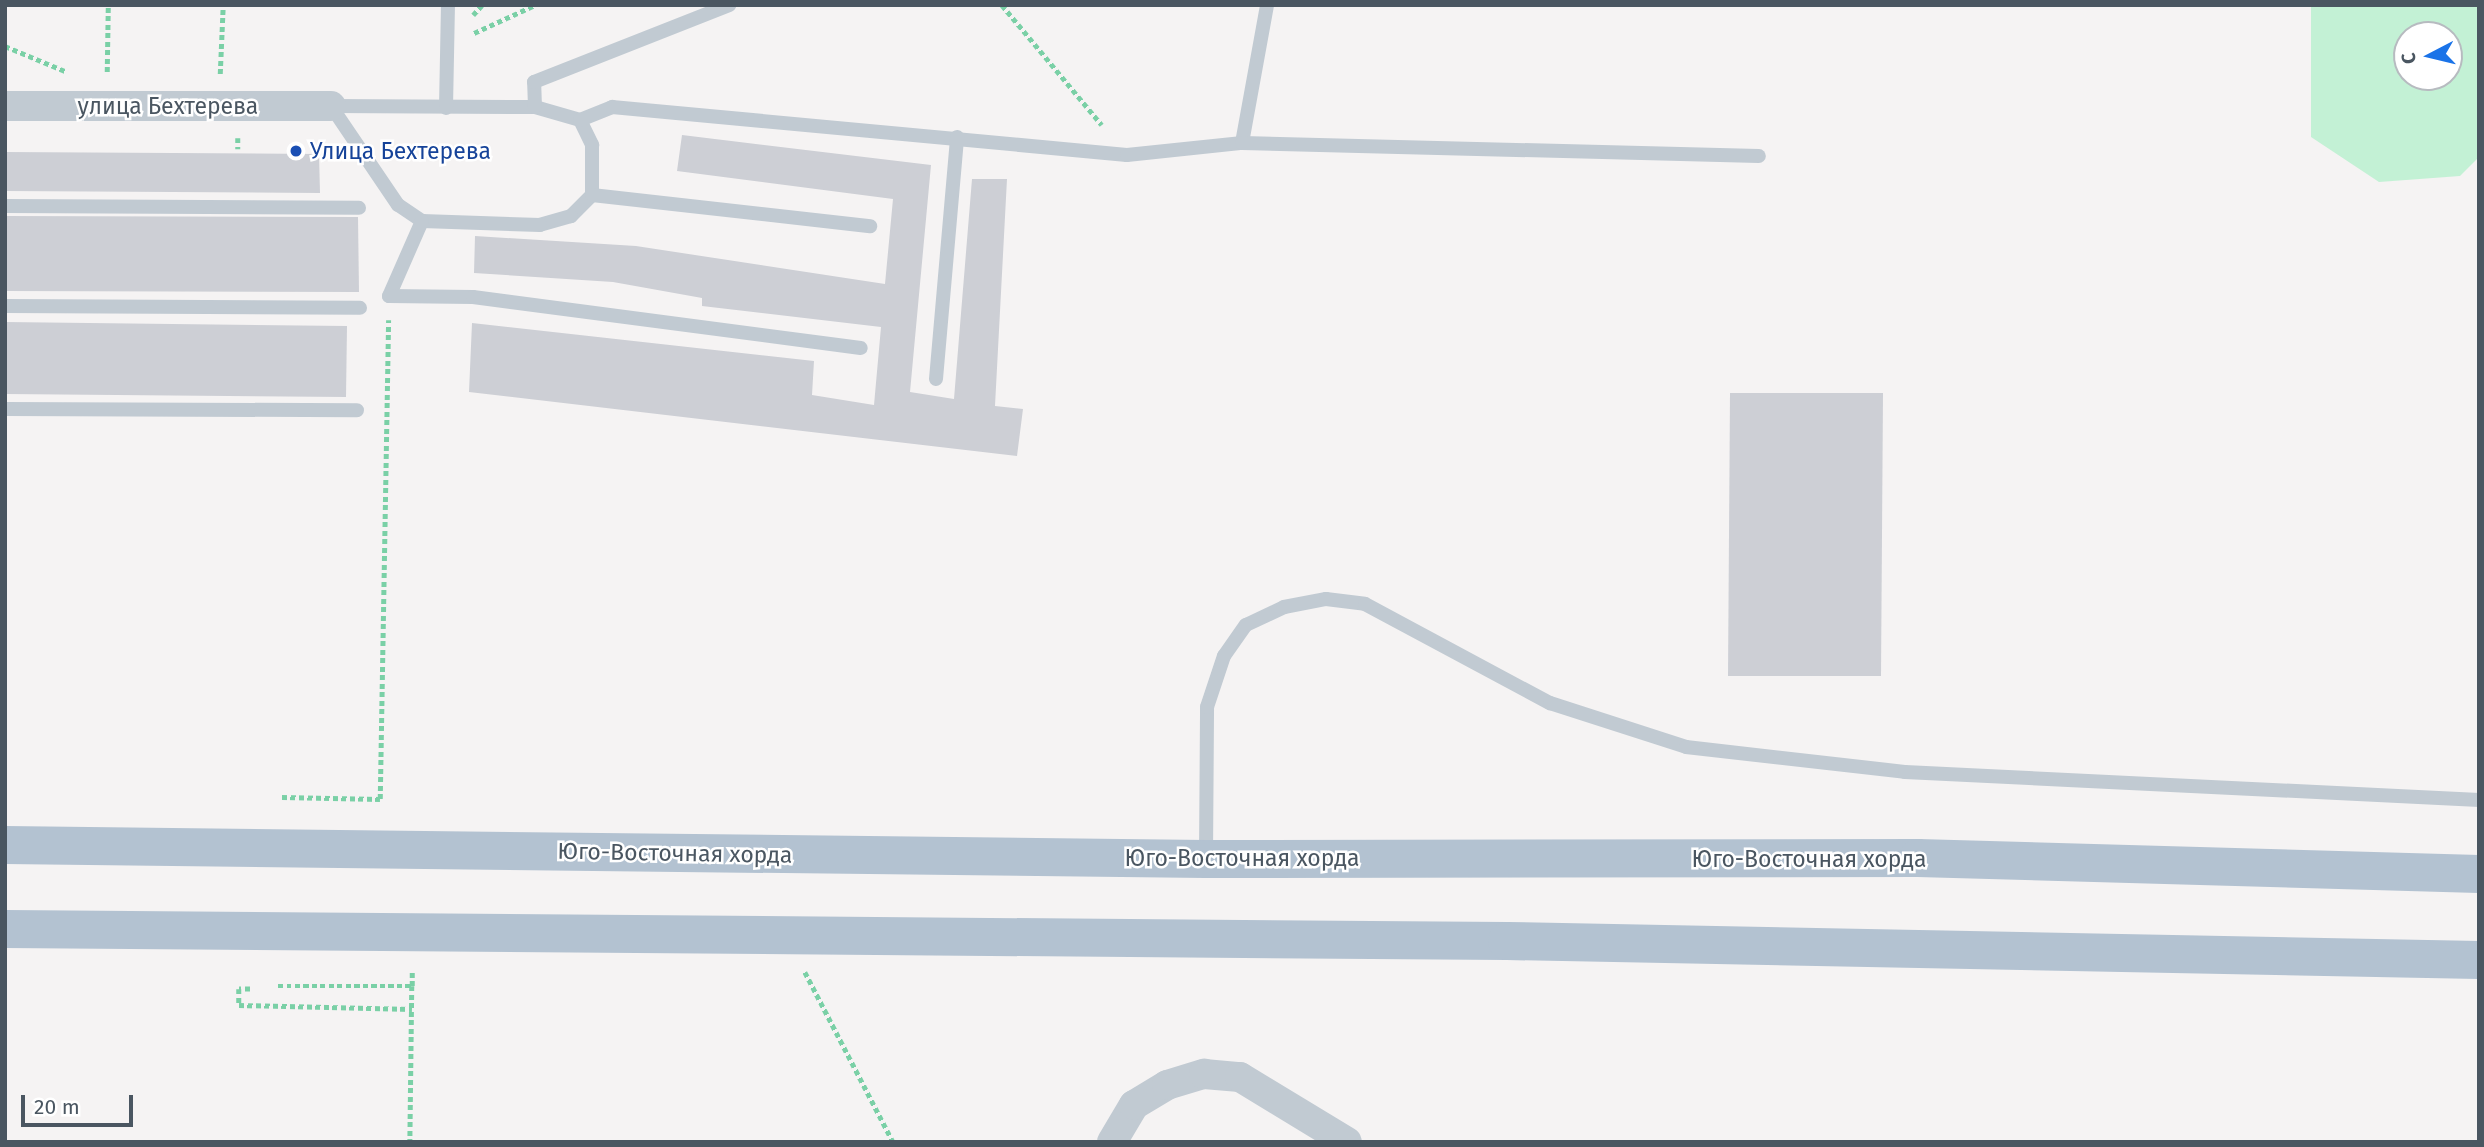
<!DOCTYPE html>
<meta charset="utf-8">
<style>
body{margin:0}
#map{position:relative;width:2484px;height:1147px;overflow:hidden;background:#f5f3f3;font-family:"Fira Sans",sans-serif}
div>[style]{position:absolute}
.green>*{inset:0;background:#c3f1d5}
.building>*{inset:0;background:#cdcfd5}
.path>*{height:4.5px;margin-top:-2.25px;transform-origin:0;background:repeating-linear-gradient(90deg,#7ad0a6 0 5px,transparent 0 8.5px)}
.service>*{height:14px;margin:-7px;padding:0 7px;transform-origin:7px;border-radius:7px;background:#c1cad2}
.minor>*{height:30px;margin:-15px;padding:0 15px;transform-origin:15px;border-radius:15px;background:#c1cad2}
.primary>*{height:38px;margin:-19px;padding:0 19px;transform-origin:19px;border-radius:19px;background:#b3c2d1}
.dots>*{width:19px;height:19px;translate:-50% -50%;box-sizing:border-box;border:4px solid #fff;border-radius:50%}
span{translate:-50% -50%;white-space:nowrap;text-align:center;line-height:1.15;-webkit-text-stroke:5px #fff;paint-order:stroke}
.street-label{font-size:23px;color:#4a5661}
.transit-label{font-size:23px;color:#164399}
.left{translate:0 -50%;text-align:left}
.frame{position:absolute;inset:0;border:7px solid #4a5661;pointer-events:none}
.north{position:absolute;left:2393px;top:21px;width:70px;height:70px;box-sizing:border-box;background:#fff;border:2px solid #b7bbc0;border-radius:50%;rotate:263deg;font-size:19px;font-weight:700;line-height:28px;text-align:center;color:#4a5661}
.north::after{content:'';display:block;margin:auto;width:24px;height:32px;background:#1a73e8;clip-path:polygon(50% 0,100% 100%,50% 72%,0 100%)}
.scale{position:absolute;left:21px;top:1095px;width:112px;height:32px;box-sizing:border-box;border:4px solid #4a5661;border-top:0;padding-left:9px;font-size:21px;line-height:24px;white-space:nowrap;color:#4a5661;-webkit-text-stroke:5px #fff;paint-order:stroke}
</style>
<div id="map">
<div class="green">
<div style="clip-path:polygon(evenodd,2311px 5px,2479px 5px,2479px 157px,2460px 176px,2379px 182px,2311px 137px,2311px 5px,2407px 35px,2449px 35px,2449px 77px,2407px 77px,2407px 35px)"></div>
</div>
<div class="building">
<div style="clip-path:polygon(682px 135px,931px 165px,910px 392px,954px 399px,972px 179px,1007px 179px,995px 406px,1023px 409px,1017px 456px,469px 392px,472px 323px,814px 361px,812px 395px,874px 405px,881px 327px,702px 306px,702px 298px,613px 282px,474px 273px,475px 236px,636px 246px,885px 284px,893px 199px,677px 171px)"></div>
<div style="clip-path:polygon(5px 152px,319px 154px,320px 193px,5px 191px)"></div>
<div style="clip-path:polygon(5px 216px,358px 217px,359px 292px,5px 291px)"></div>
<div style="clip-path:polygon(5px 322px,347px 326px,346px 397px,5px 394px)"></div>
<div style="clip-path:polygon(1730px 393px,1883px 393px,1881px 676px,1728px 676px)"></div>
</div>
<div class="path">
<div style="left:1002px;top:5px;width:156px;rotate:50.2deg"></div>
<div style="left:473px;top:15px;width:13px;rotate:-48deg"></div>
<div style="left:474px;top:33px;width:67px;rotate:-24.7deg"></div>
<div style="left:5px;top:46px;width:65px;rotate:22.6deg"></div>
<div style="left:107px;top:72px;width:67px;rotate:-89.1deg"></div>
<div style="left:220px;top:74px;width:69px;rotate:-87.5deg"></div>
<div style="left:238px;top:138px;width:11px;rotate:90deg"></div>
<div style="left:282px;top:797px;width:98px;rotate:1.2deg"></div>
<div style="left:380px;top:799px;width:479px;rotate:-89deg"></div>
<div style="left:805px;top:972px;width:191px;rotate:62.6deg"></div>
<div style="left:278px;top:986px;width:134px"></div>
<div style="left:412px;top:986px;width:156px;rotate:90.7deg"></div>
<div style="left:412px;top:986px;width:15px;rotate:-90deg"></div>
<div style="left:250px;top:989px;width:11px;rotate:180deg"></div>
<div style="left:239px;top:989px;width:16px;rotate:90deg"></div>
<div style="left:239px;top:1005px;width:173px;rotate:1.3deg"></div>
</div>
<div class="service">
<div style="left:331px;top:106px;width:204px;rotate:0.3deg"></div>
<div style="left:535px;top:107px;width:47px;rotate:16.1deg"></div>
<div style="left:580px;top:120px;width:28px;rotate:64deg"></div>
<div style="left:592px;top:145px;width:50px;rotate:90deg"></div>
<div style="left:592px;top:195px;width:30px;rotate:135deg"></div>
<div style="left:571px;top:216px;width:32px;rotate:164deg"></div>
<div style="left:540px;top:225px;width:118px;rotate:-178.1deg"></div>
<div style="left:422px;top:221px;width:29px;rotate:-146deg"></div>
<div style="left:398px;top:205px;width:120px;rotate:-124.1deg"></div>
<div style="left:535px;top:107px;width:25px;rotate:-92deg"></div>
<div style="left:534px;top:82px;width:210px;rotate:-21.5deg"></div>
<div style="left:446px;top:108px;width:103px;rotate:-88.9deg"></div>
<div style="left:580px;top:120px;width:35px;rotate:-22deg"></div>
<div style="left:612px;top:107px;width:517px;rotate:5.32deg"></div>
<div style="left:1127px;top:155px;width:116px;rotate:-6deg"></div>
<div style="left:1242px;top:143px;width:140px;rotate:-79.7deg"></div>
<div style="left:1242px;top:143px;width:517px;rotate:1.44deg"></div>
<div style="left:592px;top:195px;width:280px;rotate:6.4deg"></div>
<div style="left:5px;top:206px;width:354px;rotate:0.3deg"></div>
<div style="left:422px;top:221px;width:82px;rotate:113.7deg"></div>
<div style="left:389px;top:296px;width:84px;rotate:0.7deg"></div>
<div style="left:473px;top:297px;width:391px;rotate:7.5deg"></div>
<div style="left:5px;top:306px;width:355px;rotate:0.3deg"></div>
<div style="left:936px;top:379px;width:243px;rotate:-85deg"></div>
<div style="left:5px;top:409px;width:352px;rotate:0.2deg"></div>
<div style="left:1206px;top:857px;width:150px;rotate:-89.6deg"></div>
<div style="left:1207px;top:707px;width:54px;rotate:-71.6deg"></div>
<div style="left:1224px;top:656px;width:38px;rotate:-55deg"></div>
<div style="left:1246px;top:625px;width:42px;rotate:-25.3deg"></div>
<div style="left:1284px;top:607px;width:43px;rotate:-10.8deg"></div>
<div style="left:1326px;top:599px;width:39px;rotate:7deg"></div>
<div style="left:1365px;top:604px;width:210px;rotate:28.2deg"></div>
<div style="left:1550px;top:703px;width:143px;rotate:17.9deg"></div>
<div style="left:1686px;top:747px;width:220px;rotate:6.5deg"></div>
<div style="left:1905px;top:772px;width:575px;rotate:2.79deg"></div>
</div>
<div class="minor">
<div style="left:5px;top:106px;width:326px"></div>
<div style="left:1112px;top:1142px;width:43px;rotate:-59.3deg"></div>
<div style="left:1134px;top:1105px;width:39px;rotate:-31deg"></div>
<div style="left:1167px;top:1085px;width:39px;rotate:-17deg"></div>
<div style="left:1204px;top:1074px;width:36px;rotate:5deg"></div>
<div style="left:1240px;top:1077px;width:125px;rotate:31.3deg"></div>
</div>
<div class="primary">
<div style="left:5px;top:845px;width:1201px;rotate:0.67deg"></div>
<div style="left:1206px;top:859px;width:712px;rotate:-0.08deg"></div>
<div style="left:1918px;top:858px;width:561px;rotate:1.63deg"></div>
<div style="left:5px;top:929px;width:1502px;rotate:0.46deg"></div>
<div style="left:1507px;top:941px;width:972px;rotate:1.12deg"></div>
</div>
<div class="dots">
<div style="left:296px;top:151px;background:#1a4fb4"></div>
</div>
<div class="street-label">
<span style="left:168px;top:106px">улица Бехтерева</span>
<span style="left:675px;top:853px;rotate:1deg">Юго-Восточная хорда</span>
<span style="left:1242px;top:858px">Юго-Восточная хорда</span>
<span style="left:1809px;top:859px">Юго-Восточная хорда</span>
</div>
<div class="transit-label">
<span class="left" style="left:310px;top:151px">Улица Бехтерева</span>
</div>
<div class="frame"></div>
<div class="north">С</div>
<div class="scale">20 m</div>
</div>
